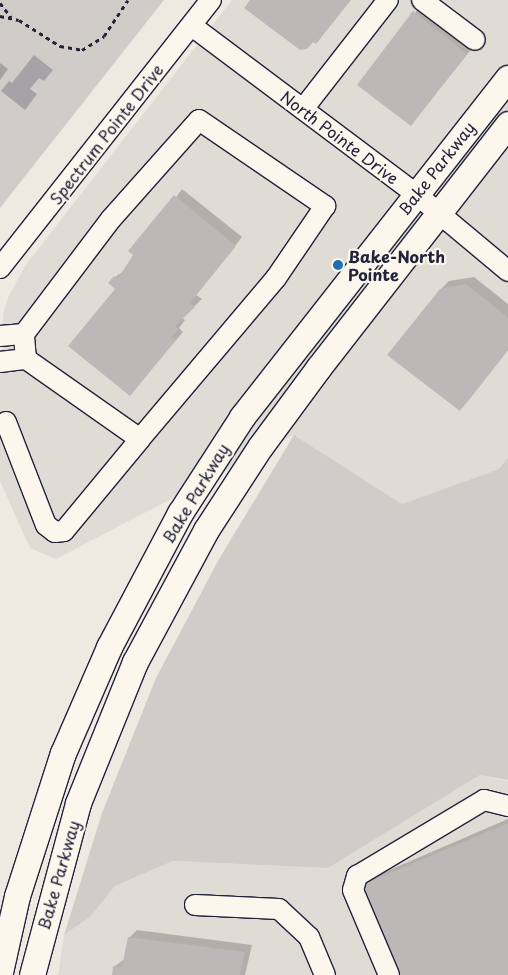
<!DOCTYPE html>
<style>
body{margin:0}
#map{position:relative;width:508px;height:975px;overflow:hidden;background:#eeeae2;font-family:"Playpen Sans",sans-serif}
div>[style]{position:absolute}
.built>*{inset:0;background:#dfdbd5}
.green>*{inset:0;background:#d0cdc9}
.water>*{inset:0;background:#a6a3a7}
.shadow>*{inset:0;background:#0003}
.building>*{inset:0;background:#bcb8b8}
.path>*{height:3px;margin-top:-1.5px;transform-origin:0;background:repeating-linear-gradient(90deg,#22223b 0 4px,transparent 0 8px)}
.roads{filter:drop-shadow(1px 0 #22223b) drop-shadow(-1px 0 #22223b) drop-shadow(0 1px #22223b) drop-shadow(0 -1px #22223b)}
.minor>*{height:20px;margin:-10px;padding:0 10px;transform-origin:10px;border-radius:10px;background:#fbf7ec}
.major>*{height:25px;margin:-12.5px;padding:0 12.5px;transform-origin:12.5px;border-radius:12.5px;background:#fbf7ec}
.dots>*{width:14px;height:14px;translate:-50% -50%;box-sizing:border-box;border:2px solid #fbf7ec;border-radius:50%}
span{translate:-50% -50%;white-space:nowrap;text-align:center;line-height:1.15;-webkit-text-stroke:4.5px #fbf7ec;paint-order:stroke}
.street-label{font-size:16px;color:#22223b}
.poi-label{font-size:16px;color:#22223b;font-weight:700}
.left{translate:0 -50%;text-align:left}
</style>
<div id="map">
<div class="built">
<div style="clip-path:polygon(232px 0,508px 0,508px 458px,499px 469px,402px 504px,294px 435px,56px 559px,30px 548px,0 481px,0 353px,3px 349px,3px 314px,8px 298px,25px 266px)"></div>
<div style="clip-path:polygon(480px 775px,508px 781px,508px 975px,58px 975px,64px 935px,90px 917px,115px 886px,173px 861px,328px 868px)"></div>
</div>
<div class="green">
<div style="clip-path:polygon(0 0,164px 0,0 208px)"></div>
<div style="clip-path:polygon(294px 435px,402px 504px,499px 469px,508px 458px,508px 780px,480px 775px,328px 868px,173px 861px,115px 886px,90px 917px,64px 935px,102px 813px,156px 678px,219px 559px)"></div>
</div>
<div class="water">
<div style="clip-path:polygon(34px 55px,53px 70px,44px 81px,39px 78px,30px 89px,37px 94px,25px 110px,1px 91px,9px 81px,12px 83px)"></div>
</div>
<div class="shadow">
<div style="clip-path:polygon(422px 4px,474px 46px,411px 124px,358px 84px)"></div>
<div style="clip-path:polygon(0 63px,8px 69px,0 80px)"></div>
<div style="clip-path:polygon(182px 189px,242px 237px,196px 295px,202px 299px,182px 318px,185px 320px,179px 328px,183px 332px,130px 394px,115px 277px,124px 271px)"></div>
<div style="clip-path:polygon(474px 277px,508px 304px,508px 350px,467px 402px,441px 289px,449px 281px)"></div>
<div style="clip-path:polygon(508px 819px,508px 975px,401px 975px,363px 886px,371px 878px)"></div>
<div style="clip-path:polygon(137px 930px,252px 945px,245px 975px,113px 975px,115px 966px,125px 959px,129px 938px)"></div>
</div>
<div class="building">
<div style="clip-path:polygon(250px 0,351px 0,316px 44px,313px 42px,307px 49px,300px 50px,244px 8px)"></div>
<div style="clip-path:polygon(413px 11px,467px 54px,411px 126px,357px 85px)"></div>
<div style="clip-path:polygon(174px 195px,236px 246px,190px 303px,195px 307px,175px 326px,178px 329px,172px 337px,176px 340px,130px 396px,68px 346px,115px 289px,108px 283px,114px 276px,117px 279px,128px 263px,133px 255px,128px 251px)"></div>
<div style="clip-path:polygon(466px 284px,508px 318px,508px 350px,460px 411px,387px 355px,440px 289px)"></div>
<div style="clip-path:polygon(508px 823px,508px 975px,400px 975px,362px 885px)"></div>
<div style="clip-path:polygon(128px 937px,245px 952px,240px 975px,112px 975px,113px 966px,122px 967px)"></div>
</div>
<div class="path">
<div style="left:0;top:3px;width:18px;rotate:52deg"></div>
<div style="left:0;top:16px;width:19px;rotate:12deg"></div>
<div style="left:19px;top:20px;width:49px;rotate:32.4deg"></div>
<div style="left:60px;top:46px;width:22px;rotate:10deg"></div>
<div style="left:82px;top:50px;width:26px;rotate:-32deg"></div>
<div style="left:104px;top:36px;width:43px;rotate:-56.3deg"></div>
</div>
<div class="roads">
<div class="minor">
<div style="left:422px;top:0;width:66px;rotate:37deg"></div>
<div style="left:192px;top:26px;width:280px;rotate:36.9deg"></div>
<div style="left:416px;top:194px;width:120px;rotate:39.9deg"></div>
<div style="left:303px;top:109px;width:138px;rotate:-52.1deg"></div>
<div style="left:0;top:268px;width:341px;rotate:-51.8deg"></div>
<div style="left:0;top:336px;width:24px;rotate:-5deg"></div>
<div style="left:24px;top:334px;width:144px;rotate:-52.9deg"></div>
<div style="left:111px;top:219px;width:132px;rotate:-48.4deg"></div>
<div style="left:199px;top:120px;width:153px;rotate:34.3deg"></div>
<div style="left:325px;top:206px;width:87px;rotate:124.2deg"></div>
<div style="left:276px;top:278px;width:211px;rotate:130.2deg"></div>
<div style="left:140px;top:439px;width:139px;rotate:-144.9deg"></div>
<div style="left:26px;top:359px;width:25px;rotate:-95deg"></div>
<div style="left:0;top:362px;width:26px;rotate:-7deg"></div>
<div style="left:6px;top:422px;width:110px;rotate:68.8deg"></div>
<div style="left:46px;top:525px;width:11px;rotate:38deg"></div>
<div style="left:55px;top:532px;width:9px;rotate:-6deg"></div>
<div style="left:64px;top:531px;width:119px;rotate:-50.4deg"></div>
<div style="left:195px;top:905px;width:84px;rotate:2.7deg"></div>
<div style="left:279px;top:909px;width:41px;rotate:43deg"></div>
<div style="left:309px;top:937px;width:41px;rotate:67.2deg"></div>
<div style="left:389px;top:975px;width:92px;rotate:-113deg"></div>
<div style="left:353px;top:890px;width:15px;rotate:-74deg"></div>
<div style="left:357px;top:876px;width:148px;rotate:-30.9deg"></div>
<div style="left:484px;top:800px;width:25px;rotate:14deg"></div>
</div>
<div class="major">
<div style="left:0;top:972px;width:78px;rotate:-77.4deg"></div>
<div style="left:17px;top:896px;width:150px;rotate:-72.2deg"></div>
<div style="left:63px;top:753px;width:116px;rotate:-66.5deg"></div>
<div style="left:109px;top:647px;width:152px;rotate:-62.1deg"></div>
<div style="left:180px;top:513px;width:114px;rotate:-57.1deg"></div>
<div style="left:242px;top:417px;width:431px;rotate:-51.9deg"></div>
<div style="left:32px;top:975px;width:178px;rotate:-75deg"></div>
<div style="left:78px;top:803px;width:152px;rotate:-68deg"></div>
<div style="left:135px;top:662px;width:150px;rotate:-61.7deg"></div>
<div style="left:206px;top:530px;width:99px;rotate:-57deg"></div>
<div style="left:260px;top:447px;width:99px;rotate:-53.6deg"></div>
<div style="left:319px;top:367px;width:308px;rotate:-52.1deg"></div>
</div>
</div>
<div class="dots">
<div style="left:338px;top:265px;background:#1f6fb2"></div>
</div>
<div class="street-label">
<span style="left:106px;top:134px;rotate:-52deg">Spectrum Pointe Drive</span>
<span style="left:340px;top:137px;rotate:37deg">North Pointe Drive</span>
<span style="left:436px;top:168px;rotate:-52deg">Bake Parkway</span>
<span style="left:195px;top:493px;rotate:-59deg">Bake Parkway</span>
<span style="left:58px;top:875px;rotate:-74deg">Bake Parkway</span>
</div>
<div class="poi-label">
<span class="left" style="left:348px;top:265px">Bake-North<br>Pointe</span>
</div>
</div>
